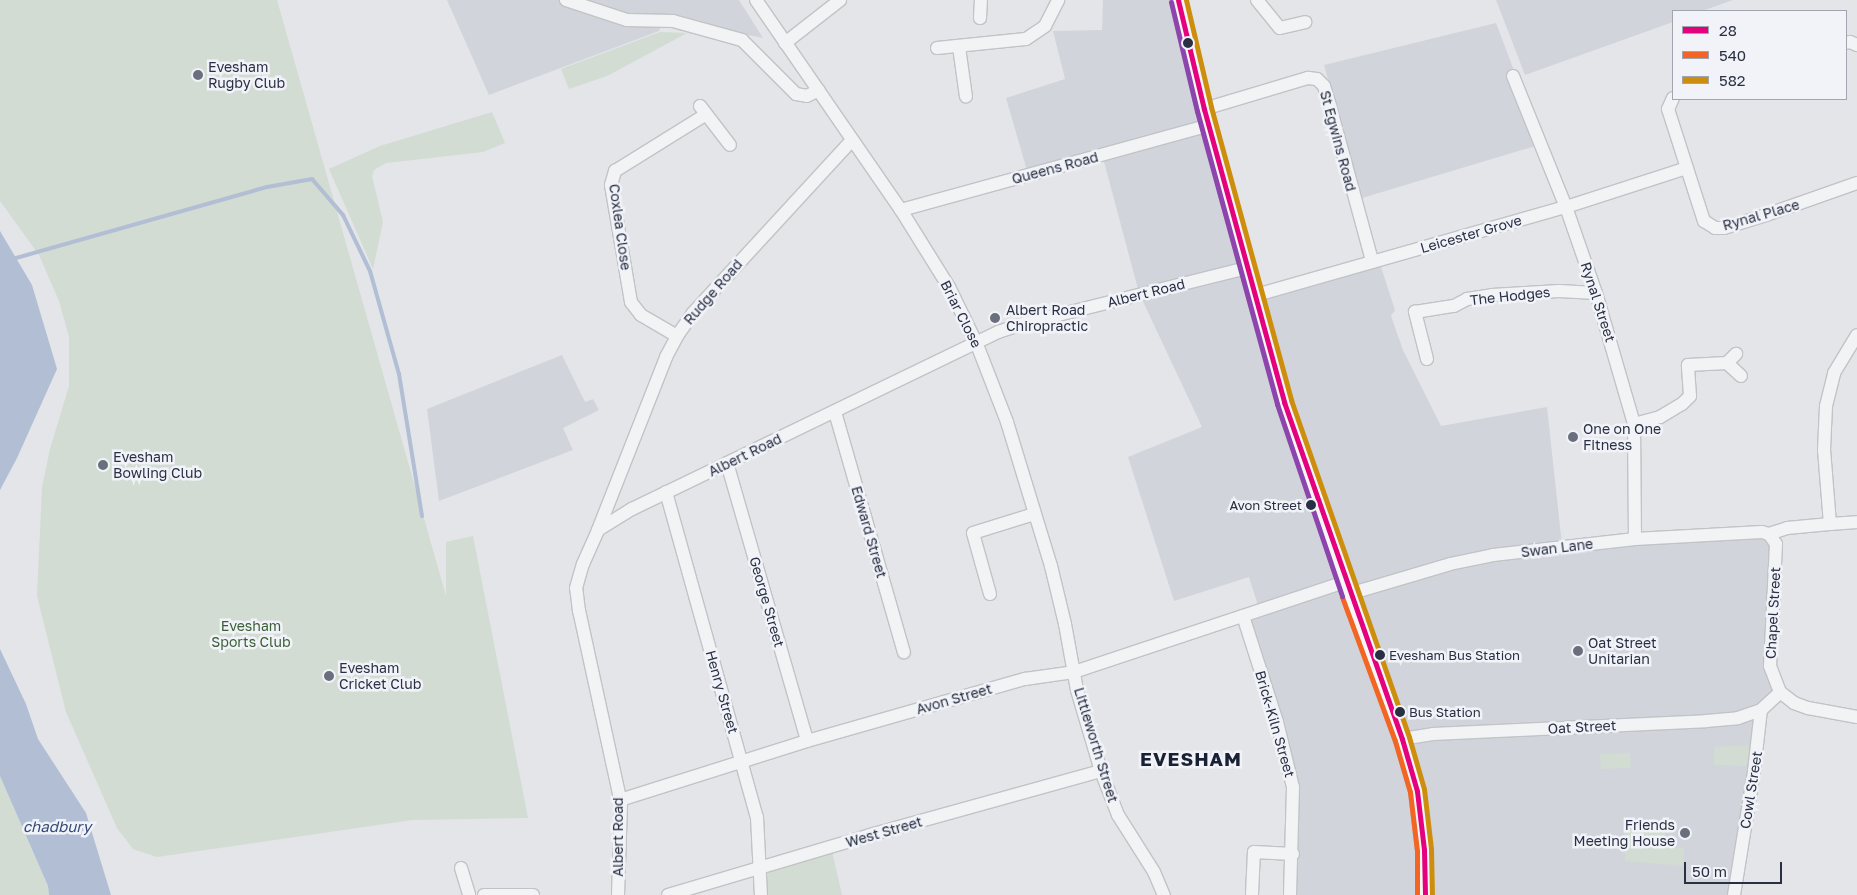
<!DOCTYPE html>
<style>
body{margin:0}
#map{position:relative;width:1857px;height:895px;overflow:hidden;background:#e3e5e8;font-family:"Golos Text",sans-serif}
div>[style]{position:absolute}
.built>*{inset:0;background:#d1d4db}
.green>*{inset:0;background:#d2dcd3}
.water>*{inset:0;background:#b1bed4}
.stream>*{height:4px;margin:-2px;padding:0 2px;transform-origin:2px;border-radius:2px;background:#b1bed4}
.roads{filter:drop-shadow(1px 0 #c1c3c6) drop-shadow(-1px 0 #c1c3c6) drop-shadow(0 1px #c1c3c6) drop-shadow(0 -1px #c1c3c6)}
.minor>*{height:12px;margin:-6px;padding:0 6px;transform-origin:6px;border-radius:6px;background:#f2f3f5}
.major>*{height:16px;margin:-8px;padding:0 8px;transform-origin:8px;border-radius:8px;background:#f6f6f7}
.bus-1>*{height:5px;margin:-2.5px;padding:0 2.5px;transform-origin:2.5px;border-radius:2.5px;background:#e5007d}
.bus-2>*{height:5px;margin:-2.5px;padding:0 2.5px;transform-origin:2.5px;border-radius:2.5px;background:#f26522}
.bus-3>*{height:5px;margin:-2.5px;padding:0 2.5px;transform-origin:2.5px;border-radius:2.5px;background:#ce8e0d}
.bus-4>*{height:5px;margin:-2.5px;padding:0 2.5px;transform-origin:2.5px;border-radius:2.5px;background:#8e44ad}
.dots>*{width:14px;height:14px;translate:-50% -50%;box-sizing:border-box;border:2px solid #f1f3f8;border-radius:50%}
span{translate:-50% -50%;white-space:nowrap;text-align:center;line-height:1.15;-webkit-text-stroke:5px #f1f3f8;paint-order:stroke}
.bus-label{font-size:13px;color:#293043}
.right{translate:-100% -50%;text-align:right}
.left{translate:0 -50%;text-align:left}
.poi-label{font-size:14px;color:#293043}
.street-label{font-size:14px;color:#293043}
.park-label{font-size:14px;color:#3a5f36}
.water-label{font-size:15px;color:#324a78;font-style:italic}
.district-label{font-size:19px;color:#1b2134;font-weight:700;letter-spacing:1px}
.legend{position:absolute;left:1672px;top:10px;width:175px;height:90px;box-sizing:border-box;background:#f1f3f8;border:1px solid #a1a5b0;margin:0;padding:6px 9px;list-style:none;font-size:15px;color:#293043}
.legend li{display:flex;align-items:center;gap:10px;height:25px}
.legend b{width:25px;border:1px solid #a1a5b0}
.scale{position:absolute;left:1684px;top:862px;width:98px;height:22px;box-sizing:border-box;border:2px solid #293043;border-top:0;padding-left:6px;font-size:15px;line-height:18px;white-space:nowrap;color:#293043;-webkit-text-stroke:4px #f1f3f8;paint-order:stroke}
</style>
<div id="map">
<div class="built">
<div style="clip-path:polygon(447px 0,739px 0,763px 38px,663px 18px,659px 31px,489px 95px)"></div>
<div style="clip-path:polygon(1103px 0,1182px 0,1256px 297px,1380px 264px,1395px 310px,1391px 316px,1403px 350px,1441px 426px,1547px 407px,1562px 545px,1758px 526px,1773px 538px,1775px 694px,1763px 714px,1735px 895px,1291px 895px,1294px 787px,1243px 615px,1259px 609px,1249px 577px,1174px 601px,1128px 457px,1202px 427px,1139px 293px,1102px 154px,1028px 174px,1006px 98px,1065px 79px,1053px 31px,1102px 30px)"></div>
<div style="clip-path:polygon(1496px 0,1733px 0,1702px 11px,1673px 11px,1673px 22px,1525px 75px)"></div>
<div style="clip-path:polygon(1496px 23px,1542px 144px,1362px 198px,1324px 65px)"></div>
<div style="clip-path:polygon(562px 355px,585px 402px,593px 399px,599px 410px,563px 428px,573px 450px,439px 501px,427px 409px)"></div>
</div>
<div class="green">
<div style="clip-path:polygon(0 0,277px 0,446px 596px,446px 542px,473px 536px,528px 818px,412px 820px,157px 857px,133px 849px,117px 828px,66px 712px,37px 596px,42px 488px,50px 449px,69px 386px,69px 337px,59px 301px,39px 255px,0 201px)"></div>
<div style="clip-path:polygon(660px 32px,687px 33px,607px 76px,569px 89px,561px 69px)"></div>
<div style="clip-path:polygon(492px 112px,505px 143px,483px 152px,386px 163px,374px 170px,372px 176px,383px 222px,373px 269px,329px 169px,380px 146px)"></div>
<div style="clip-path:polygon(1750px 745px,1748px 766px,1714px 765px,1714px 747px)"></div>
<div style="clip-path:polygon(1630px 753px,1631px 768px,1601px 769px,1600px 754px)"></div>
<div style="clip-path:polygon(0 776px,48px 886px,49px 895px,0 895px)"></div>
<div style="clip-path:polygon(1665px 825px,1664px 847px,1684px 848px,1683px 866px,1625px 861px,1624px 826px)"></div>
<div style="clip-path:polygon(831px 847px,842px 895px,761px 895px,760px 868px)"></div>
</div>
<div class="water">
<div style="clip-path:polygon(0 231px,32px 285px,57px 369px,17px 458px,0 490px)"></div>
<div style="clip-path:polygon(0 649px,26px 704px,38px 739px,86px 813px,111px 895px,49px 895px,48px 886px,0 776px)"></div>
</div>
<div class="stream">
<div style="left:16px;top:258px;width:261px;rotate:-15.8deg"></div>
<div style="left:267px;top:187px;width:46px;rotate:-10.1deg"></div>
<div style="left:312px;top:179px;width:48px;rotate:49.3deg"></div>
<div style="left:343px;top:215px;width:62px;rotate:64.3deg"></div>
<div style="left:370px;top:271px;width:107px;rotate:74.3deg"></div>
<div style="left:399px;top:374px;width:144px;rotate:80.8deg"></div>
</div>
<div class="roads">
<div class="minor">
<div style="left:566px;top:0;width:64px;rotate:18.2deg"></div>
<div style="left:627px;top:20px;width:46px;rotate:1.2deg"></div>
<div style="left:673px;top:21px;width:72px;rotate:15.4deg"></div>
<div style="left:742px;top:40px;width:76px;rotate:45deg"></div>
<div style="left:796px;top:94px;width:11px;rotate:10deg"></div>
<div style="left:807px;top:96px;width:13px;rotate:-27deg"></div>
<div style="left:756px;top:0;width:255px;rotate:55.4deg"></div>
<div style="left:901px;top:210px;width:91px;rotate:58.1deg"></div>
<div style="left:949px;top:287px;width:61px;rotate:63.9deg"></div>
<div style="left:976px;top:342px;width:86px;rotate:68.8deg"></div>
<div style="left:1007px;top:422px;width:151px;rotate:73deg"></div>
<div style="left:1051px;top:566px;width:60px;rotate:76.4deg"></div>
<div style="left:1065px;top:624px;width:67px;rotate:79.7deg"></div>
<div style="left:1077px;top:690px;width:84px;rotate:73.5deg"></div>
<div style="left:1101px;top:771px;width:47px;rotate:68.9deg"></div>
<div style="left:1118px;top:815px;width:67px;rotate:57.7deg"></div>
<div style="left:1154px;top:872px;width:25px;rotate:67deg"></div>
<div style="left:1257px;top:0;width:36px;rotate:51deg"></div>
<div style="left:1280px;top:28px;width:26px;rotate:-13deg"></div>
<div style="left:980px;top:18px;width:18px;rotate:-87deg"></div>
<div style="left:785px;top:43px;width:70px;rotate:-38deg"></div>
<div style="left:1846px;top:43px;width:4px;rotate:-14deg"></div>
<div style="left:1850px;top:42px;width:8px;rotate:23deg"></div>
<div style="left:959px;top:47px;width:50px;rotate:82deg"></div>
<div style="left:937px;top:48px;width:89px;rotate:-5.8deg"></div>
<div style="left:1026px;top:39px;width:23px;rotate:-34deg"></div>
<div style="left:1045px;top:26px;width:29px;rotate:-63deg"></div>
<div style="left:1513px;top:76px;width:141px;rotate:68deg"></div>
<div style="left:1566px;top:207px;width:91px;rotate:70.8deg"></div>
<div style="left:1596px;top:293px;width:136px;rotate:73.8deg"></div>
<div style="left:1634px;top:424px;width:115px;rotate:89.5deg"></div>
<div style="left:1673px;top:98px;width:12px;rotate:114deg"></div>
<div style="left:1668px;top:109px;width:118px;rotate:72.2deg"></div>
<div style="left:1704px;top:221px;width:13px;rotate:32deg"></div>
<div style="left:1715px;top:228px;width:9px"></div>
<div style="left:1724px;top:228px;width:44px;rotate:-17.2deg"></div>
<div style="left:1766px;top:215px;width:96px;rotate:-19.4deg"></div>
<div style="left:700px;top:106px;width:49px;rotate:52.4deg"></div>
<div style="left:1204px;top:109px;width:109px;rotate:-16.6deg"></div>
<div style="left:1308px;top:78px;width:9px;rotate:6deg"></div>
<div style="left:1317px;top:79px;width:10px;rotate:45deg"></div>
<div style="left:1324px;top:86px;width:21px;rotate:73deg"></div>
<div style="left:1330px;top:106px;width:161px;rotate:74.8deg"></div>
<div style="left:901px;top:210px;width:320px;rotate:-15.4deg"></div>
<div style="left:1253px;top:296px;width:325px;rotate:-15.9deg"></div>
<div style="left:1566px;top:207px;width:127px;rotate:-17.9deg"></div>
<div style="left:677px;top:336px;width:42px;rotate:-149.7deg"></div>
<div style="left:641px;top:315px;width:16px;rotate:-128deg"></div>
<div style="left:631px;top:302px;width:119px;rotate:-99.7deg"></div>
<div style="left:611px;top:185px;width:15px;rotate:-74deg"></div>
<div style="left:615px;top:171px;width:106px;rotate:-31.9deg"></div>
<div style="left:1427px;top:359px;width:49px;rotate:-104.3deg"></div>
<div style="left:1415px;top:312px;width:39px;rotate:-9deg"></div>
<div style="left:1454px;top:306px;width:15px;rotate:-28deg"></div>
<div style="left:1467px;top:299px;width:25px;rotate:-9deg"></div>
<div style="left:1492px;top:295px;width:67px;rotate:-3.4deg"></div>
<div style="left:1559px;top:291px;width:37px;rotate:3deg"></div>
<div style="left:1727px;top:363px;width:19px;rotate:43deg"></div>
<div style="left:835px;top:412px;width:250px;rotate:74deg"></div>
<div style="left:1634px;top:424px;width:27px;rotate:-15deg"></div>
<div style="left:1660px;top:417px;width:26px;rotate:-31deg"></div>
<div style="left:1682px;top:404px;width:11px;rotate:-45deg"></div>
<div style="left:1690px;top:396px;width:31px;rotate:-94deg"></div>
<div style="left:1688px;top:365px;width:39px;rotate:-3deg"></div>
<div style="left:1727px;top:363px;width:13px;rotate:-45deg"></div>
<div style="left:727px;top:463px;width:289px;rotate:73.9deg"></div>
<div style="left:666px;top:492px;width:337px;rotate:74.4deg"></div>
<div style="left:757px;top:817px;width:78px;rotate:87.1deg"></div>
<div style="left:1830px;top:524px;width:27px;rotate:-4deg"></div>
<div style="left:598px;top:530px;width:186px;rotate:-68.5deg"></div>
<div style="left:666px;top:357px;width:24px;rotate:-62deg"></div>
<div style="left:677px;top:336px;width:28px;rotate:-55deg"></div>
<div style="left:693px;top:313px;width:235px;rotate:-47.4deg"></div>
<div style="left:1769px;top:534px;width:19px;rotate:-18deg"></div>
<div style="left:1787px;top:528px;width:43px;rotate:-5.3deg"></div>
<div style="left:1830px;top:524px;width:74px;rotate:-94.6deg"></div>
<div style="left:1824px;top:450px;width:44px;rotate:-87.4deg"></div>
<div style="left:1826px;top:406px;width:34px;rotate:-76deg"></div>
<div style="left:1834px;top:373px;width:44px;rotate:-58.8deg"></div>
<div style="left:990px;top:594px;width:63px;rotate:-105.6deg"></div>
<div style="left:973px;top:533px;width:64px;rotate:-17.3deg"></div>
<div style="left:1349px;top:594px;width:105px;rotate:-16.5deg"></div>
<div style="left:1450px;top:564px;width:44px;rotate:-11.8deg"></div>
<div style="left:1493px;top:555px;width:143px;rotate:-6.4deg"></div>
<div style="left:1635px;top:539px;width:127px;rotate:-3.2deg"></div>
<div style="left:1762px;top:532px;width:7px;rotate:16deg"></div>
<div style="left:1769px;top:534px;width:12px;rotate:55deg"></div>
<div style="left:1776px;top:544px;width:122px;rotate:92.8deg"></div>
<div style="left:1770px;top:666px;width:28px;rotate:69deg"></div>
<div style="left:1780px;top:692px;width:18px;rotate:38deg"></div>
<div style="left:1794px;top:703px;width:15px;rotate:20deg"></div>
<div style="left:1808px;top:708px;width:50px;rotate:10.4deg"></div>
<div style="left:1243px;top:616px;width:111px;rotate:72.2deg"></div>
<div style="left:1277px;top:722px;width:67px;rotate:76.2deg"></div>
<div style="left:1293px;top:787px;width:108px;rotate:91.6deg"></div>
<div style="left:1402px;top:739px;width:31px;rotate:-9deg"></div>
<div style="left:1433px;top:734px;width:273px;rotate:-2.7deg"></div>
<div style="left:1706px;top:721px;width:32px;rotate:-5deg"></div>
<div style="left:1738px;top:718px;width:24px;rotate:-19deg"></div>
<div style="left:620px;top:800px;width:196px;rotate:-17.5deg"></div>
<div style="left:807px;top:741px;width:227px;rotate:-15.9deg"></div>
<div style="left:1025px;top:679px;width:49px;rotate:-8.1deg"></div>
<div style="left:1074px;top:672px;width:286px;rotate:-18.4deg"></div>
<div style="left:461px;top:868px;width:28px;rotate:73deg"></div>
<div style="left:1252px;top:894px;width:42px;rotate:-87.3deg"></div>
<div style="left:1254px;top:852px;width:39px;rotate:3deg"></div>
<div style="left:484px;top:895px;width:49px"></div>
<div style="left:618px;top:895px;width:92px;rotate:-88.1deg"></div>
<div style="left:621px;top:803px;width:197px;rotate:-102.3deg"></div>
<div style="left:579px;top:611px;width:23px;rotate:-97deg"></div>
<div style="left:576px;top:588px;width:25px;rotate:-74deg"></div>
<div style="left:583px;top:564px;width:37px;rotate:-66deg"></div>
<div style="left:598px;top:530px;width:40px;rotate:-32deg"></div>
<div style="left:632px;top:509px;width:407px;rotate:-25.8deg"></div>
<div style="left:998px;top:332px;width:29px;rotate:-18deg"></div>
<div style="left:1026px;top:323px;width:228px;rotate:-14deg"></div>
<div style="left:668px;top:895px;width:211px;rotate:-16.5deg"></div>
<div style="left:870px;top:835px;width:240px;rotate:-15.5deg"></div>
<div style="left:1734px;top:895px;width:126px;rotate:-80.8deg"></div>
<div style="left:1754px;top:771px;width:61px;rotate:-83.5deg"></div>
<div style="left:1761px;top:710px;width:26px;rotate:-43deg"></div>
</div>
<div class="major">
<div style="left:1178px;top:0;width:112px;rotate:76.6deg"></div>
<div style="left:1204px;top:109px;width:304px;rotate:74.7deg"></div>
<div style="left:1284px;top:402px;width:357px;rotate:70.7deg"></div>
<div style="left:1402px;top:739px;width:54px;rotate:73.9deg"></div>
<div style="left:1417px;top:791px;width:59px;rotate:83.2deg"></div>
<div style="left:1424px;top:850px;width:45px;rotate:88.7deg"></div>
</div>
</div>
<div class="bus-1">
<div style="left:1178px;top:0;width:112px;rotate:76.6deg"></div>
<div style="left:1204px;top:109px;width:304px;rotate:74.7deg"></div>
<div style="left:1284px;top:402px;width:357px;rotate:70.7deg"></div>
<div style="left:1402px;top:739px;width:54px;rotate:73.9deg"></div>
<div style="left:1417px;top:791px;width:59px;rotate:83.2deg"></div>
<div style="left:1424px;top:850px;width:45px;rotate:88.7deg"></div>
</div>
<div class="bus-2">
<div style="left:1342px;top:597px;width:153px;rotate:69.8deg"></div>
<div style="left:1395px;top:741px;width:53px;rotate:73.6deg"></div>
<div style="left:1410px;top:792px;width:59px;rotate:83.2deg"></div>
<div style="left:1417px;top:851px;width:44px;rotate:90deg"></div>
</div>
<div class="bus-3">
<div style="left:1186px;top:0;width:110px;rotate:76.8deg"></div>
<div style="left:1211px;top:107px;width:304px;rotate:74.7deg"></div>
<div style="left:1291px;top:400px;width:357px;rotate:70.7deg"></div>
<div style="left:1409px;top:737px;width:54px;rotate:73.9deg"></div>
<div style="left:1424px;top:789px;width:60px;rotate:83.3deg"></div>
<div style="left:1431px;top:849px;width:46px;rotate:88.8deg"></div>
</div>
<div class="bus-4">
<div style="left:1171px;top:2px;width:112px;rotate:76.6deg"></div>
<div style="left:1197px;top:111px;width:304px;rotate:74.7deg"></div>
<div style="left:1277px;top:404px;width:203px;rotate:71.3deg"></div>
</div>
<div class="dots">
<div style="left:1188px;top:43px;background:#293043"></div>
<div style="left:198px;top:75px;background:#6a6f7d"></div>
<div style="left:995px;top:318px;background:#6a6f7d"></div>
<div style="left:1573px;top:437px;background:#6a6f7d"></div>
<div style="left:103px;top:465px;background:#6a6f7d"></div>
<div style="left:1311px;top:505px;background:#293043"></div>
<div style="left:1578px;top:651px;background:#6a6f7d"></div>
<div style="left:1380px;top:655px;background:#293043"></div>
<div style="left:329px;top:676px;background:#6a6f7d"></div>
<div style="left:1400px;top:712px;background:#293043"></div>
<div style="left:1685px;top:833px;background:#6a6f7d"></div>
</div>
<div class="bus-label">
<span class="right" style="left:1302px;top:505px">Avon Street</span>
<span class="left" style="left:1389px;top:655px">Evesham Bus Station</span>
<span class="left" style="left:1409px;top:712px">Bus Station</span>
</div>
<div class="poi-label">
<span class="left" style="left:208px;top:75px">Evesham<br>Rugby Club</span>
<span class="left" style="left:1006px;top:318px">Albert Road<br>Chiropractic</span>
<span class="left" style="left:1583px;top:437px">One on One<br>Fitness</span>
<span class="left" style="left:113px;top:465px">Evesham<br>Bowling Club</span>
<span class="left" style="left:1588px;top:651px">Oat Street<br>Unitarian</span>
<span class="left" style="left:339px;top:676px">Evesham<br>Cricket Club</span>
<span class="right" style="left:1675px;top:833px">Friends<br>Meeting House</span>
</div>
<div class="street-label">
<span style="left:1338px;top:141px;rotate:75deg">St Egwins Road</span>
<span style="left:1055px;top:168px;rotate:-15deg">Queens Road</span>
<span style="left:1761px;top:215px;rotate:-16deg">Rynal Place</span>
<span style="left:620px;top:227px;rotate:82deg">Coxlea Close</span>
<span style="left:1471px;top:234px;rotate:-16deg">Leicester Grove</span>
<span style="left:713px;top:292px;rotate:-49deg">Rudge Road</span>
<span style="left:1146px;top:293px;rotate:-14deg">Albert Road</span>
<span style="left:1510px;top:296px;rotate:-6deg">The Hodges</span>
<span style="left:1598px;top:302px;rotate:72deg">Rynal Street</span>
<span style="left:961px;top:314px;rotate:63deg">Briar Close</span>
<span style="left:745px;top:455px;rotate:-26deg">Albert Road</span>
<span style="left:869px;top:532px;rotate:74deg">Edward Street</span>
<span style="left:1557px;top:548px;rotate:-7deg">Swan Lane</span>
<span style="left:767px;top:602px;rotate:74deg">George Street</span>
<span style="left:1773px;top:613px;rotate:-87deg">Chapel Street</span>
<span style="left:722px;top:692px;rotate:74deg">Henry Street</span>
<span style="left:954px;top:699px;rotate:-16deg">Avon Street</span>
<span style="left:1275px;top:724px;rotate:74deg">Brick-Kiln Street</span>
<span style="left:1582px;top:727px;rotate:-3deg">Oat Street</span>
<span style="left:1096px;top:745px;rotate:73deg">Littleworth Street</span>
<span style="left:1751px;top:790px;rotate:-81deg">Cowl Street</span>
<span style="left:884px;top:832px;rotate:-16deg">West Street</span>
<span style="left:618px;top:837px;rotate:-90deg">Albert Road</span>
</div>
<div class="park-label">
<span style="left:251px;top:634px">Evesham<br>Sports Club</span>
</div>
<div class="water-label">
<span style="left:57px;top:827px">chadbury</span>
</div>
<div class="district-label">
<span style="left:1191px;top:759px">EVESHAM</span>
</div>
<ul class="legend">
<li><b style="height:6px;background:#e5007d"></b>28</li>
<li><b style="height:6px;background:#f26522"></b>540</li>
<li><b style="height:6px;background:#ce8e0d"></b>582</li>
</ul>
<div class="scale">50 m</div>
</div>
